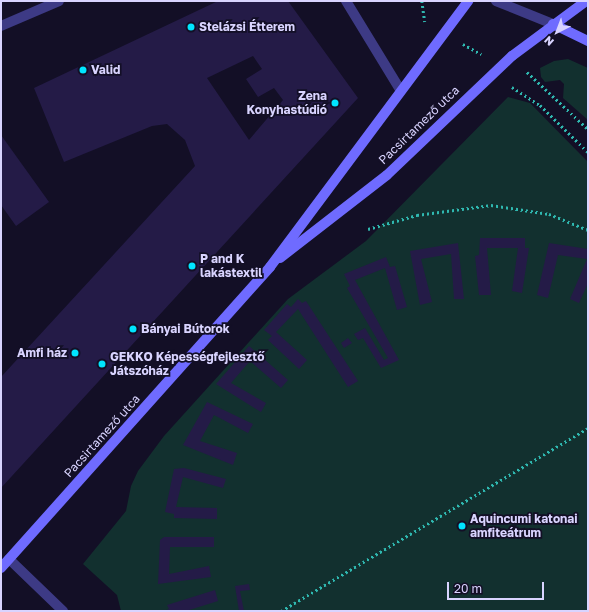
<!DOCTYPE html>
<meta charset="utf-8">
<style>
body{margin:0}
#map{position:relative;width:589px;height:612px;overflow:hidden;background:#130f26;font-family:"Golos Text",sans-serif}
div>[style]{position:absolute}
.green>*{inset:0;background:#12302f}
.building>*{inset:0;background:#241b47}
.path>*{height:2.5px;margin-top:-1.25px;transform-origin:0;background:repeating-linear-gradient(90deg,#2fb8b0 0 2px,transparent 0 5px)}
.street>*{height:10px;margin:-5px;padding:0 5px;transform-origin:5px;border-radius:5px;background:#3d3a85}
.secondary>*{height:10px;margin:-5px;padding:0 5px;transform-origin:5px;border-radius:5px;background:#6f6bff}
.dots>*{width:11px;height:11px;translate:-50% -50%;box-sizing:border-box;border:2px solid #130f26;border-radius:50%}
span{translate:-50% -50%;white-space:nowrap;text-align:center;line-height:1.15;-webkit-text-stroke:3.5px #130f26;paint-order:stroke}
.poi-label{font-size:12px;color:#d9d4ff;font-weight:700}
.left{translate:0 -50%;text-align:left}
.right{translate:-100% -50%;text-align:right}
.street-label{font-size:12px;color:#d9d4ff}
.frame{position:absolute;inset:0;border:2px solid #d9d4ff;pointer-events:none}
.north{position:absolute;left:537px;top:12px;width:40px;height:40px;-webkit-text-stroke:3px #130f26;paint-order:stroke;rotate:222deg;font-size:11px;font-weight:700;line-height:16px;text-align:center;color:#d9d4ff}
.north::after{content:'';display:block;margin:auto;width:14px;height:18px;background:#d9d4ff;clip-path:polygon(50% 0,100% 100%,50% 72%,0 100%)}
.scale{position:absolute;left:447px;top:582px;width:97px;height:18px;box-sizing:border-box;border:2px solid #d9d4ff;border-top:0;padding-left:5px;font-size:12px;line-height:14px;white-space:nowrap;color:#d9d4ff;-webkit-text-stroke:3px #130f26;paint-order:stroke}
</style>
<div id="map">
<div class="green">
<div style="clip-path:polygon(568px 59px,588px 68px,588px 120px,563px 98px,564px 84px,560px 80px,545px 82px,541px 77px,540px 68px,554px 61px)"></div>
<div style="clip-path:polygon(508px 97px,530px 103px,588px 162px,588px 611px,121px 611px,117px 595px,83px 564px,126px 511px,131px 486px,138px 471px,164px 436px,288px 299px,366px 241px)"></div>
</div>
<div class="building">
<div style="clip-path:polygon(evenodd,218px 1px,288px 1px,358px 98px,1px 488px,1px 377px,195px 166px,185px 140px,167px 124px,152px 126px,64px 162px,34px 88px,218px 1px,253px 56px,262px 69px,246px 79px,258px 97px,274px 88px,283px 100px,249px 140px,207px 78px,253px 56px)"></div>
<div style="clip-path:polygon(1px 135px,49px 202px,16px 226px,1px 205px)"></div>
<div style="clip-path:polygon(480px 238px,525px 238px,525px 248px,529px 248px,522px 293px,512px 291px,518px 248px,487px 248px,491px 295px,479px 295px,475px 256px,479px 255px)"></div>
<div style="clip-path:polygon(458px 243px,464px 299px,454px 299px,451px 254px,421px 259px,432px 302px,420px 305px,410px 251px)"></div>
<div style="clip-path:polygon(549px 243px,588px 249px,588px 283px,579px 303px,570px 299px,587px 259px,558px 255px,548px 298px,537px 295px)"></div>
<div style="clip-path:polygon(386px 257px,390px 267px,395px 266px,407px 307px,397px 310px,385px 268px,355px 280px,399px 360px,381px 368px,363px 338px,358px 340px,354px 334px,365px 328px,384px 360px,388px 358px,347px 288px,350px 286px,344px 274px)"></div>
<div style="clip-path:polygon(298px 299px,302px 303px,306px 301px,358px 381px,348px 387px,298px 309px,276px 332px,307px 360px,299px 369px,268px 340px,272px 336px,264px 330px,287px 304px,291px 307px)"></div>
<div style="clip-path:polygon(348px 338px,352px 343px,344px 348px,341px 343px)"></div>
<div style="clip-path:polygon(249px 346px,288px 380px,281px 388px,250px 361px,231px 383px,266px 403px,261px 412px,216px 384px)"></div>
<div style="clip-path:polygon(207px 402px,253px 424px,248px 433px,214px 415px,200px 441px,237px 453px,233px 465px,183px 445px)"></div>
<div style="clip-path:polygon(184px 468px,226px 479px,223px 488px,183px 477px,176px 507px,217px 508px,217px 519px,174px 518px,174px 514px,165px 512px,174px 469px)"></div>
<div style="clip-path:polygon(164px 537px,214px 537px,214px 547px,170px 547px,169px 574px,209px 566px,211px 577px,158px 584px,160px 540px)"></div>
<div style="clip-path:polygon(249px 584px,250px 590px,240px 591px,244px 611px,239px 611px,235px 586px)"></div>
<div style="clip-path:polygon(215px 590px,218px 601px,186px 611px,164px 611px,169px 609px,167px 605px)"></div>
</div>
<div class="path">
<div style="left:422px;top:1px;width:21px;rotate:82deg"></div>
<div style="left:463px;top:44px;width:21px;rotate:29deg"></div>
<div style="left:527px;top:72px;width:83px;rotate:43.1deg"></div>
<div style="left:512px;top:87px;width:33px;rotate:33deg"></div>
<div style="left:540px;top:105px;width:67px;rotate:44.4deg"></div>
<div style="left:368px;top:229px;width:51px;rotate:-15.9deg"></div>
<div style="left:417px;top:215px;width:75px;rotate:-7.7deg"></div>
<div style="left:491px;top:205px;width:59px;rotate:8.8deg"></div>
<div style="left:549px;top:214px;width:42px;rotate:22.3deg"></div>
<div style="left:281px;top:611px;width:357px;rotate:-30.8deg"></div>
</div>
<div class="street">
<div style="left:346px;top:1px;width:105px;rotate:58.6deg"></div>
<div style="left:496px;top:1px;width:61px;rotate:22deg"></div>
<div style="left:1px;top:26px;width:63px;rotate:-23.3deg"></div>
<div style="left:9px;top:559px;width:75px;rotate:43.9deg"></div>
</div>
<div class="secondary">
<div style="left:553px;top:24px;width:39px;rotate:26deg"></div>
<div style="left:280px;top:258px;width:135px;rotate:-37.8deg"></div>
<div style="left:387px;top:175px;width:173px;rotate:-43.6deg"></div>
<div style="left:512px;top:56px;width:92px;rotate:-36.6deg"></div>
<div style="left:1px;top:568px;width:404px;rotate:-48.2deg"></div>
<div style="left:270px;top:267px;width:332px;rotate:-53.3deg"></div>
</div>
<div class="dots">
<div style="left:191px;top:27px;background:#00e5ff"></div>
<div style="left:83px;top:70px;background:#00e5ff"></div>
<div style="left:335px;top:103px;background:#00e5ff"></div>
<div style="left:192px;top:266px;background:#00e5ff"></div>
<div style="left:133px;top:329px;background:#00e5ff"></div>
<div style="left:75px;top:353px;background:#00e5ff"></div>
<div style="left:102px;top:364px;background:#00e5ff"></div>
<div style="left:462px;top:526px;background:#00e5ff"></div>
</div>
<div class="poi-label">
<span class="left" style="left:199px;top:27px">Stelázsi Étterem</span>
<span class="left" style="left:91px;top:70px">Valid</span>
<span class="right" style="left:327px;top:103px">Zena<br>Konyhastúdió</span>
<span class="left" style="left:200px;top:266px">P and K<br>lakástextil</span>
<span class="left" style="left:141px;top:329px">Bányai Bútorok</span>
<span class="right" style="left:67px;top:353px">Amfi ház</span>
<span class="left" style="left:110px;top:364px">GEKKO Képességfejlesztő<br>Játszóház</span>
<span class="left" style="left:470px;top:526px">Aquincumi katonai<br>amfiteátrum</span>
</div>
<div class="street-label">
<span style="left:419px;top:125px;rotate:-44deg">Pacsirtamező utca</span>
<span style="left:102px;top:436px;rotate:-48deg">Pacsirtamező utca</span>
</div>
<div class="frame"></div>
<div class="north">N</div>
<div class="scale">20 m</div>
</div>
